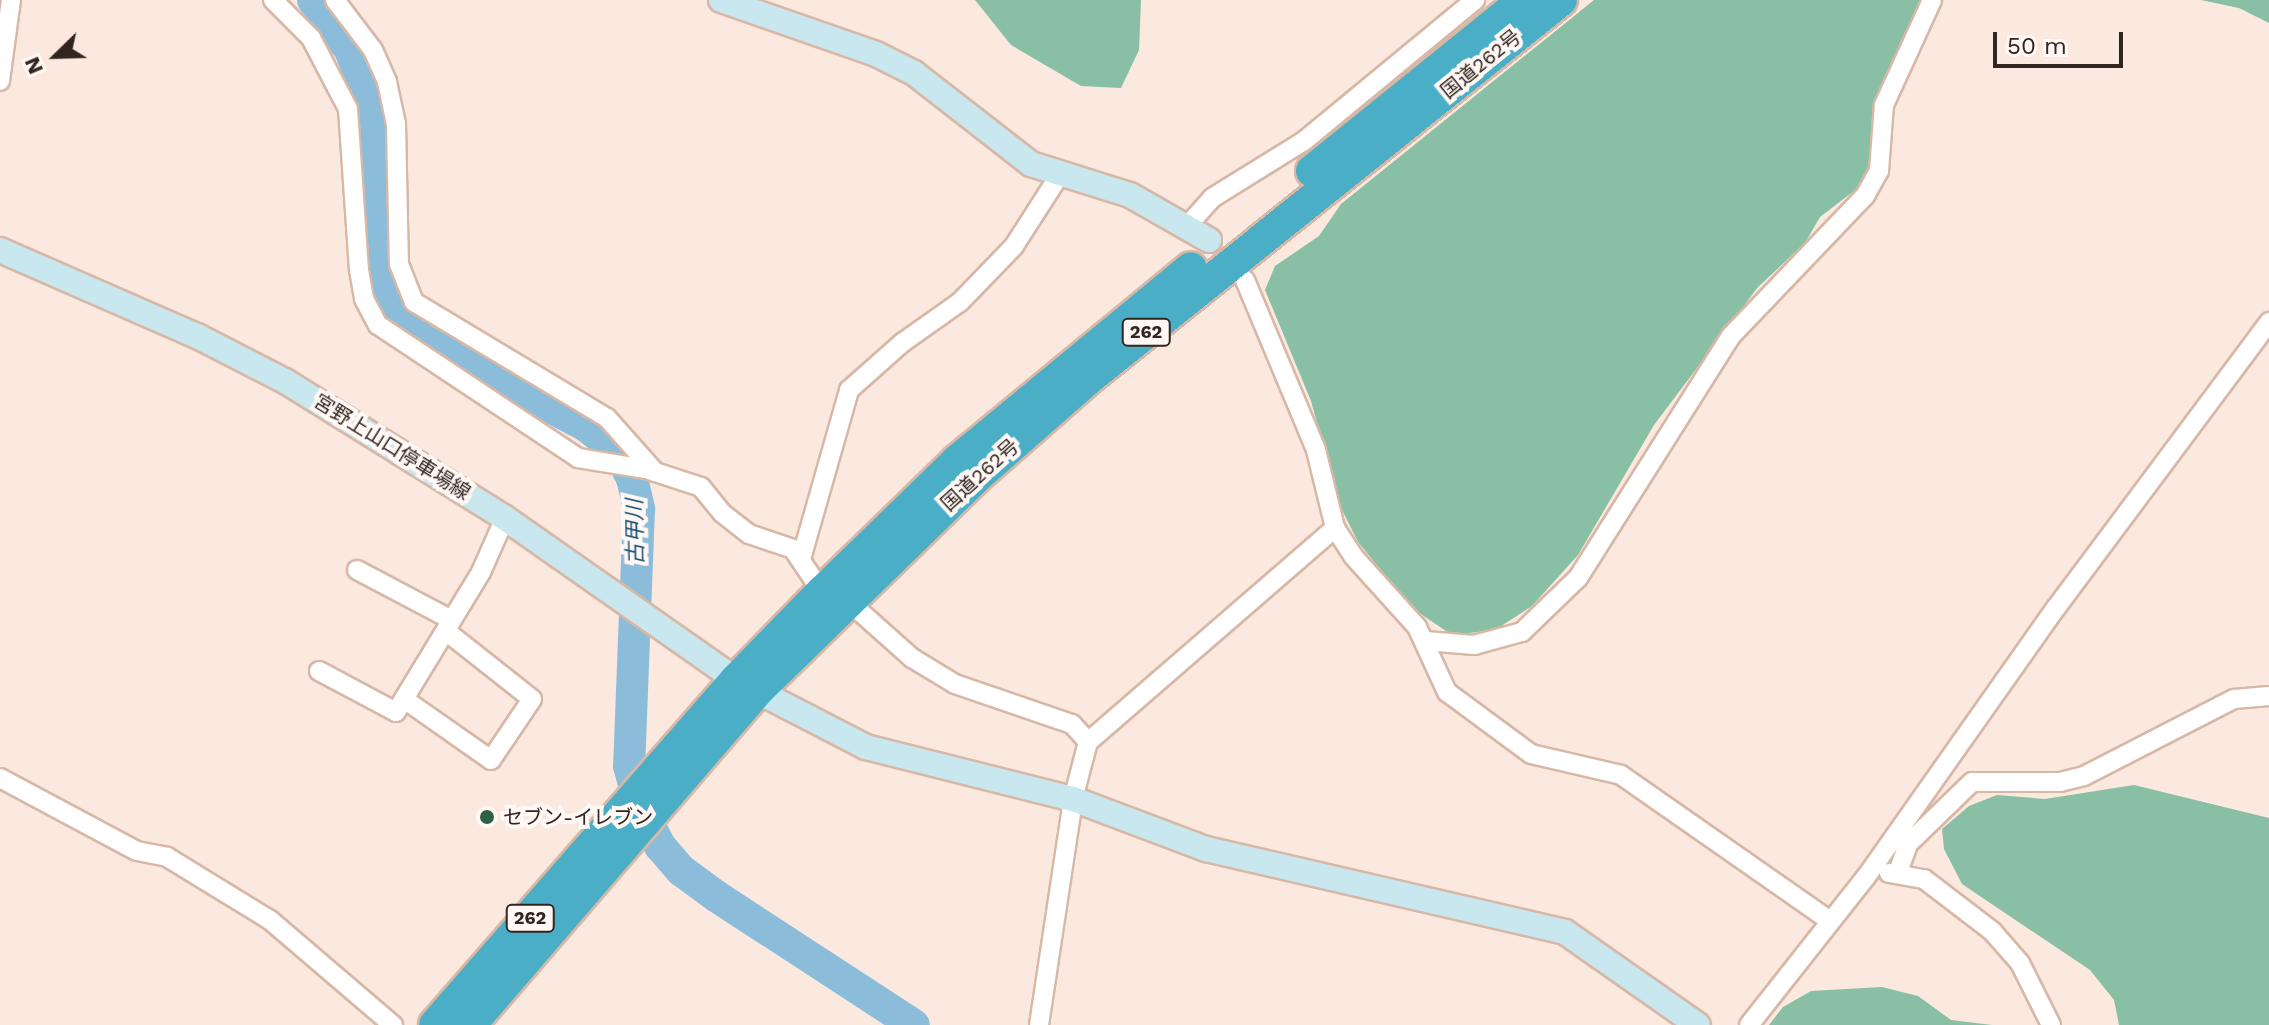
<!DOCTYPE html>
<meta charset="utf-8">
<style>
body{margin:0}
#map{position:relative;width:2269px;height:1025px;overflow:hidden;background:#fbe8de;font-family:"Work Sans","Noto Sans JP",sans-serif}
div>[style]{position:absolute}
.forest>*{inset:0;background:#88bfa5}
.river>*{height:32px;margin:-16px;padding:0 16px;transform-origin:16px;border-radius:16px;background:#8bbddb}
.roads{filter:drop-shadow(2px 0 #d7b8a7) drop-shadow(-2px 0 #d7b8a7) drop-shadow(0 2px #d7b8a7) drop-shadow(0 -2px #d7b8a7)}
.street>*{height:18px;margin:-9px;padding:0 9px;transform-origin:9px;border-radius:9px;background:#fff}
.secondary>*{height:24px;margin:-12px;padding:0 12px;transform-origin:12px;border-radius:12px;background:#c9e7ee}
.highway>*{height:32px;margin:-16px;padding:0 16px;transform-origin:16px;border-radius:16px;background:#4aaec6}
.dots>*{width:22px;height:22px;translate:-50% -50%;box-sizing:border-box;border:4px solid #fff8f5;border-radius:50%}
span{translate:-50% -50%;white-space:nowrap;text-align:center;line-height:1.15;-webkit-text-stroke:8px #fff8f5;paint-order:stroke}
.shield-label span{padding:2px 6px;background:#fff8f5;border:2px solid;border-radius:6px;-webkit-text-stroke-width:0}
.shield-label{font-size:18px;color:#31251f;font-weight:700}
.street-label{font-size:20px;color:#31251f}
.poi-label{font-size:20px;color:#31251f}
.left{translate:0 -50%;text-align:left}
.water-label{font-size:22px;color:#1b5675;font-style:italic}
.north{position:absolute;left:16px;top:16px;width:80px;height:80px;-webkit-text-stroke:6px #fff8f5;paint-order:stroke;rotate:247deg;font-size:22px;font-weight:700;line-height:32px;text-align:center;color:#31251f}
.north::after{content:'';display:block;margin:auto;width:28px;height:36px;background:#31251f;clip-path:polygon(50% 0,100% 100%,50% 72%,0 100%)}
.scale{position:absolute;left:1993px;top:32px;width:130px;height:36px;box-sizing:border-box;border:4px solid #31251f;border-top:0;padding-left:10px;font-size:24px;line-height:28px;white-space:nowrap;color:#31251f;-webkit-text-stroke:6px #fff8f5;paint-order:stroke}
</style>
<div id="map">
<div class="forest">
<div style="clip-path:polygon(975px 0,1141px 0,1139px 50px,1121px 88px,1081px 86px,1011px 45px)"></div>
<div style="clip-path:polygon(1594px 0,1921px 0,1880px 90px,1876px 158px,1863px 184px,1820px 217px,1805px 243px,1758px 287px,1654px 425px,1578px 555px,1532px 606px,1495px 630px,1452px 635px,1412px 608px,1358px 542px,1341px 508px,1311px 401px,1265px 290px,1275px 266px,1319px 236px,1341px 204px)"></div>
<div style="clip-path:polygon(2201px 0,2269px 0,2269px 23px,2239px 8px)"></div>
<div style="clip-path:polygon(2134px 785px,2269px 818px,2269px 1025px,2119px 1025px,2114px 1000px,2090px 970px,1962px 884px,1944px 849px,1942px 829px,1969px 806px,1997px 795px,2045px 799px)"></div>
<div style="clip-path:polygon(1882px 987px,1918px 996px,1951px 1020px,1992px 1025px,1769px 1025px,1783px 1007px,1811px 991px)"></div>
</div>
<div class="river">
<div style="left:313px;top:0;width:62px;rotate:53.5deg"></div>
<div style="left:350px;top:50px;width:62px;rotate:68.4deg"></div>
<div style="left:373px;top:108px;width:169px;rotate:86.3deg"></div>
<div style="left:384px;top:277px;width:35px;rotate:72deg"></div>
<div style="left:395px;top:310px;width:39px;rotate:48deg"></div>
<div style="left:421px;top:339px;width:187px;rotate:27.8deg"></div>
<div style="left:586px;top:426px;width:41px;rotate:38deg"></div>
<div style="left:618px;top:451px;width:30px;rotate:63deg"></div>
<div style="left:632px;top:478px;width:32px;rotate:77deg"></div>
<div style="left:639px;top:509px;width:257px;rotate:92.2deg"></div>
<div style="left:629px;top:766px;width:45px;rotate:74.4deg"></div>
<div style="left:641px;top:809px;width:42px;rotate:62.8deg"></div>
<div style="left:660px;top:846px;width:33px;rotate:49deg"></div>
<div style="left:682px;top:871px;width:42px;rotate:36.3deg"></div>
<div style="left:716px;top:896px;width:236px;rotate:33.1deg"></div>
</div>
<div class="roads">
<div class="street">
<div style="left:273px;top:0;width:54px;rotate:45deg"></div>
<div style="left:311px;top:38px;width:80px;rotate:62.5deg"></div>
<div style="left:348px;top:109px;width:161px;rotate:86.1deg"></div>
<div style="left:359px;top:270px;width:29px;rotate:80deg"></div>
<div style="left:364px;top:299px;width:30px;rotate:62deg"></div>
<div style="left:378px;top:325px;width:240px;rotate:33.6deg"></div>
<div style="left:578px;top:458px;width:69px;rotate:9.2deg"></div>
<div style="left:646px;top:469px;width:58px;rotate:18.1deg"></div>
<div style="left:701px;top:487px;width:33px;rotate:51deg"></div>
<div style="left:722px;top:513px;width:34px;rotate:38deg"></div>
<div style="left:749px;top:534px;width:46px;rotate:18.8deg"></div>
<div style="left:793px;top:549px;width:52px;rotate:56deg"></div>
<div style="left:335px;top:0;width:63px;rotate:52.8deg"></div>
<div style="left:373px;top:50px;width:35px;rotate:66deg"></div>
<div style="left:387px;top:82px;width:43px;rotate:77.9deg"></div>
<div style="left:396px;top:124px;width:140px;rotate:88.8deg"></div>
<div style="left:399px;top:264px;width:41px;rotate:68.5deg"></div>
<div style="left:414px;top:302px;width:225px;rotate:31deg"></div>
<div style="left:607px;top:418px;width:72px;rotate:48.4deg"></div>
<div style="left:0;top:81px;width:82px;rotate:-82.3deg"></div>
<div style="left:1188px;top:225px;width:36px;rotate:-48deg"></div>
<div style="left:1212px;top:198px;width:108px;rotate:-31.8deg"></div>
<div style="left:1304px;top:141px;width:222px;rotate:-39.5deg"></div>
<div style="left:1245px;top:280px;width:184px;rotate:67.3deg"></div>
<div style="left:1316px;top:450px;width:80px;rotate:76.3deg"></div>
<div style="left:1335px;top:528px;width:33px;rotate:57deg"></div>
<div style="left:1353px;top:556px;width:96px;rotate:48deg"></div>
<div style="left:1417px;top:627px;width:72px;rotate:65.2deg"></div>
<div style="left:1447px;top:692px;width:104px;rotate:36.4deg"></div>
<div style="left:1531px;top:754px;width:92px;rotate:13.1deg"></div>
<div style="left:1621px;top:775px;width:255px;rotate:34.9deg"></div>
<div style="left:801px;top:559px;width:176px;rotate:-74.1deg"></div>
<div style="left:849px;top:390px;width:71px;rotate:-41.6deg"></div>
<div style="left:902px;top:343px;width:71px;rotate:-35.3deg"></div>
<div style="left:960px;top:302px;width:78px;rotate:-46deg"></div>
<div style="left:1014px;top:246px;width:83px;rotate:-57.3deg"></div>
<div style="left:357px;top:570px;width:107px;rotate:27.8deg"></div>
<div style="left:848px;top:601px;width:86px;rotate:41.7deg"></div>
<div style="left:912px;top:658px;width:50px;rotate:31.2deg"></div>
<div style="left:955px;top:684px;width:124px;rotate:18.9deg"></div>
<div style="left:1072px;top:724px;width:24px;rotate:48deg"></div>
<div style="left:1426px;top:641px;width:48px;rotate:4.8deg"></div>
<div style="left:1474px;top:645px;width:50px;rotate:-15.2deg"></div>
<div style="left:1522px;top:632px;width:78px;rotate:-44deg"></div>
<div style="left:1578px;top:578px;width:286px;rotate:-57.7deg"></div>
<div style="left:1731px;top:336px;width:194px;rotate:-46.3deg"></div>
<div style="left:1865px;top:196px;width:29px;rotate:-61deg"></div>
<div style="left:1879px;top:171px;width:66px;rotate:-85.7deg"></div>
<div style="left:1884px;top:105px;width:115px;rotate:-65.4deg"></div>
<div style="left:319px;top:671px;width:87px;rotate:28deg"></div>
<div style="left:396px;top:712px;width:164px;rotate:-58.7deg"></div>
<div style="left:481px;top:572px;width:59px;rotate:-66deg"></div>
<div style="left:404px;top:699px;width:106px;rotate:35deg"></div>
<div style="left:491px;top:760px;width:73px;rotate:-56.1deg"></div>
<div style="left:532px;top:699px;width:110px;rotate:-141.7deg"></div>
<div style="left:0;top:778px;width:155px;rotate:28.1deg"></div>
<div style="left:137px;top:851px;width:31px;rotate:11deg"></div>
<div style="left:167px;top:857px;width:121px;rotate:31.5deg"></div>
<div style="left:270px;top:920px;width:162px;rotate:40.5deg"></div>
<div style="left:1898px;top:872px;width:30px;rotate:-70deg"></div>
<div style="left:1908px;top:844px;width:89px;rotate:-44.1deg"></div>
<div style="left:1972px;top:782px;width:88px"></div>
<div style="left:2060px;top:782px;width:25px;rotate:-14deg"></div>
<div style="left:2084px;top:776px;width:169px;rotate:-27.2deg"></div>
<div style="left:2234px;top:699px;width:35px;rotate:-5deg"></div>
<div style="left:1889px;top:873px;width:36px;rotate:10deg"></div>
<div style="left:1924px;top:879px;width:86px;rotate:37.4deg"></div>
<div style="left:1992px;top:931px;width:43px;rotate:48.8deg"></div>
<div style="left:2020px;top:963px;width:69px;rotate:63.4deg"></div>
<div style="left:1039px;top:1025px;width:229px;rotate:-81.4deg"></div>
<div style="left:1073px;top:799px;width:59px;rotate:-75.3deg"></div>
<div style="left:1088px;top:742px;width:327px;rotate:-40.9deg"></div>
<div style="left:1749px;top:1025px;width:189px;rotate:-51.7deg"></div>
<div style="left:1866px;top:877px;width:329px;rotate:-54.8deg"></div>
<div style="left:2056px;top:608px;width:357px;rotate:-53.3deg"></div>
</div>
<div class="secondary">
<div style="left:721px;top:0;width:164px;rotate:19.2deg"></div>
<div style="left:876px;top:54px;width:42px;rotate:26.6deg"></div>
<div style="left:914px;top:73px;width:148px;rotate:37.9deg"></div>
<div style="left:1031px;top:164px;width:104px;rotate:17.4deg"></div>
<div style="left:1130px;top:195px;width:91px;rotate:29.7deg"></div>
<div style="left:0;top:250px;width:215px;rotate:23.6deg"></div>
<div style="left:197px;top:336px;width:99px;rotate:27.1deg"></div>
<div style="left:285px;top:381px;width:259px;rotate:31.9deg"></div>
<div style="left:505px;top:518px;width:282px;rotate:35deg"></div>
<div style="left:736px;top:680px;width:146px;rotate:27.3deg"></div>
<div style="left:866px;top:747px;width:213px;rotate:14.1deg"></div>
<div style="left:1073px;top:799px;width:142px;rotate:20.6deg"></div>
<div style="left:1206px;top:849px;width:368px;rotate:13deg"></div>
<div style="left:1565px;top:932px;width:162px;rotate:35deg"></div>
</div>
<div class="highway">
<div style="left:1312px;top:171px;width:272px;rotate:-38.9deg"></div>
<div style="left:435px;top:1025px;width:458px;rotate:-48.9deg"></div>
<div style="left:736px;top:680px;width:123px;rotate:-45.7deg"></div>
<div style="left:822px;top:592px;width:188px;rotate:-44.1deg"></div>
<div style="left:957px;top:461px;width:303px;rotate:-39.5deg"></div>
<div style="left:470px;top:1025px;width:439px;rotate:-49.3deg"></div>
<div style="left:756px;top:692px;width:303px;rotate:-44.3deg"></div>
<div style="left:973px;top:480px;width:153px;rotate:-41.3deg"></div>
<div style="left:1088px;top:379px;width:606px;rotate:-38.7deg"></div>
</div>
</div>
<div class="dots">
<div style="left:487px;top:817px;background:#2d6247"></div>
</div>
<div class="shield-label">
<span style="left:1146px;top:332px">262</span>
<span style="left:530px;top:918px">262</span>
</div>
<div class="street-label">
<span style="left:1481px;top:64px;rotate:-39deg">国道262号</span>
<span style="left:392px;top:447px;rotate:32deg">宮野上山口停車場線</span>
<span style="left:980px;top:475px;rotate:-42deg">国道262号</span>
</div>
<div class="poi-label">
<span class="left" style="left:503px;top:817px">セブン-イレブン</span>
</div>
<div class="water-label">
<span style="left:635px;top:532px;rotate:-91deg">古甲川</span>
</div>
<div class="north">N</div>
<div class="scale">50 m</div>
</div>
